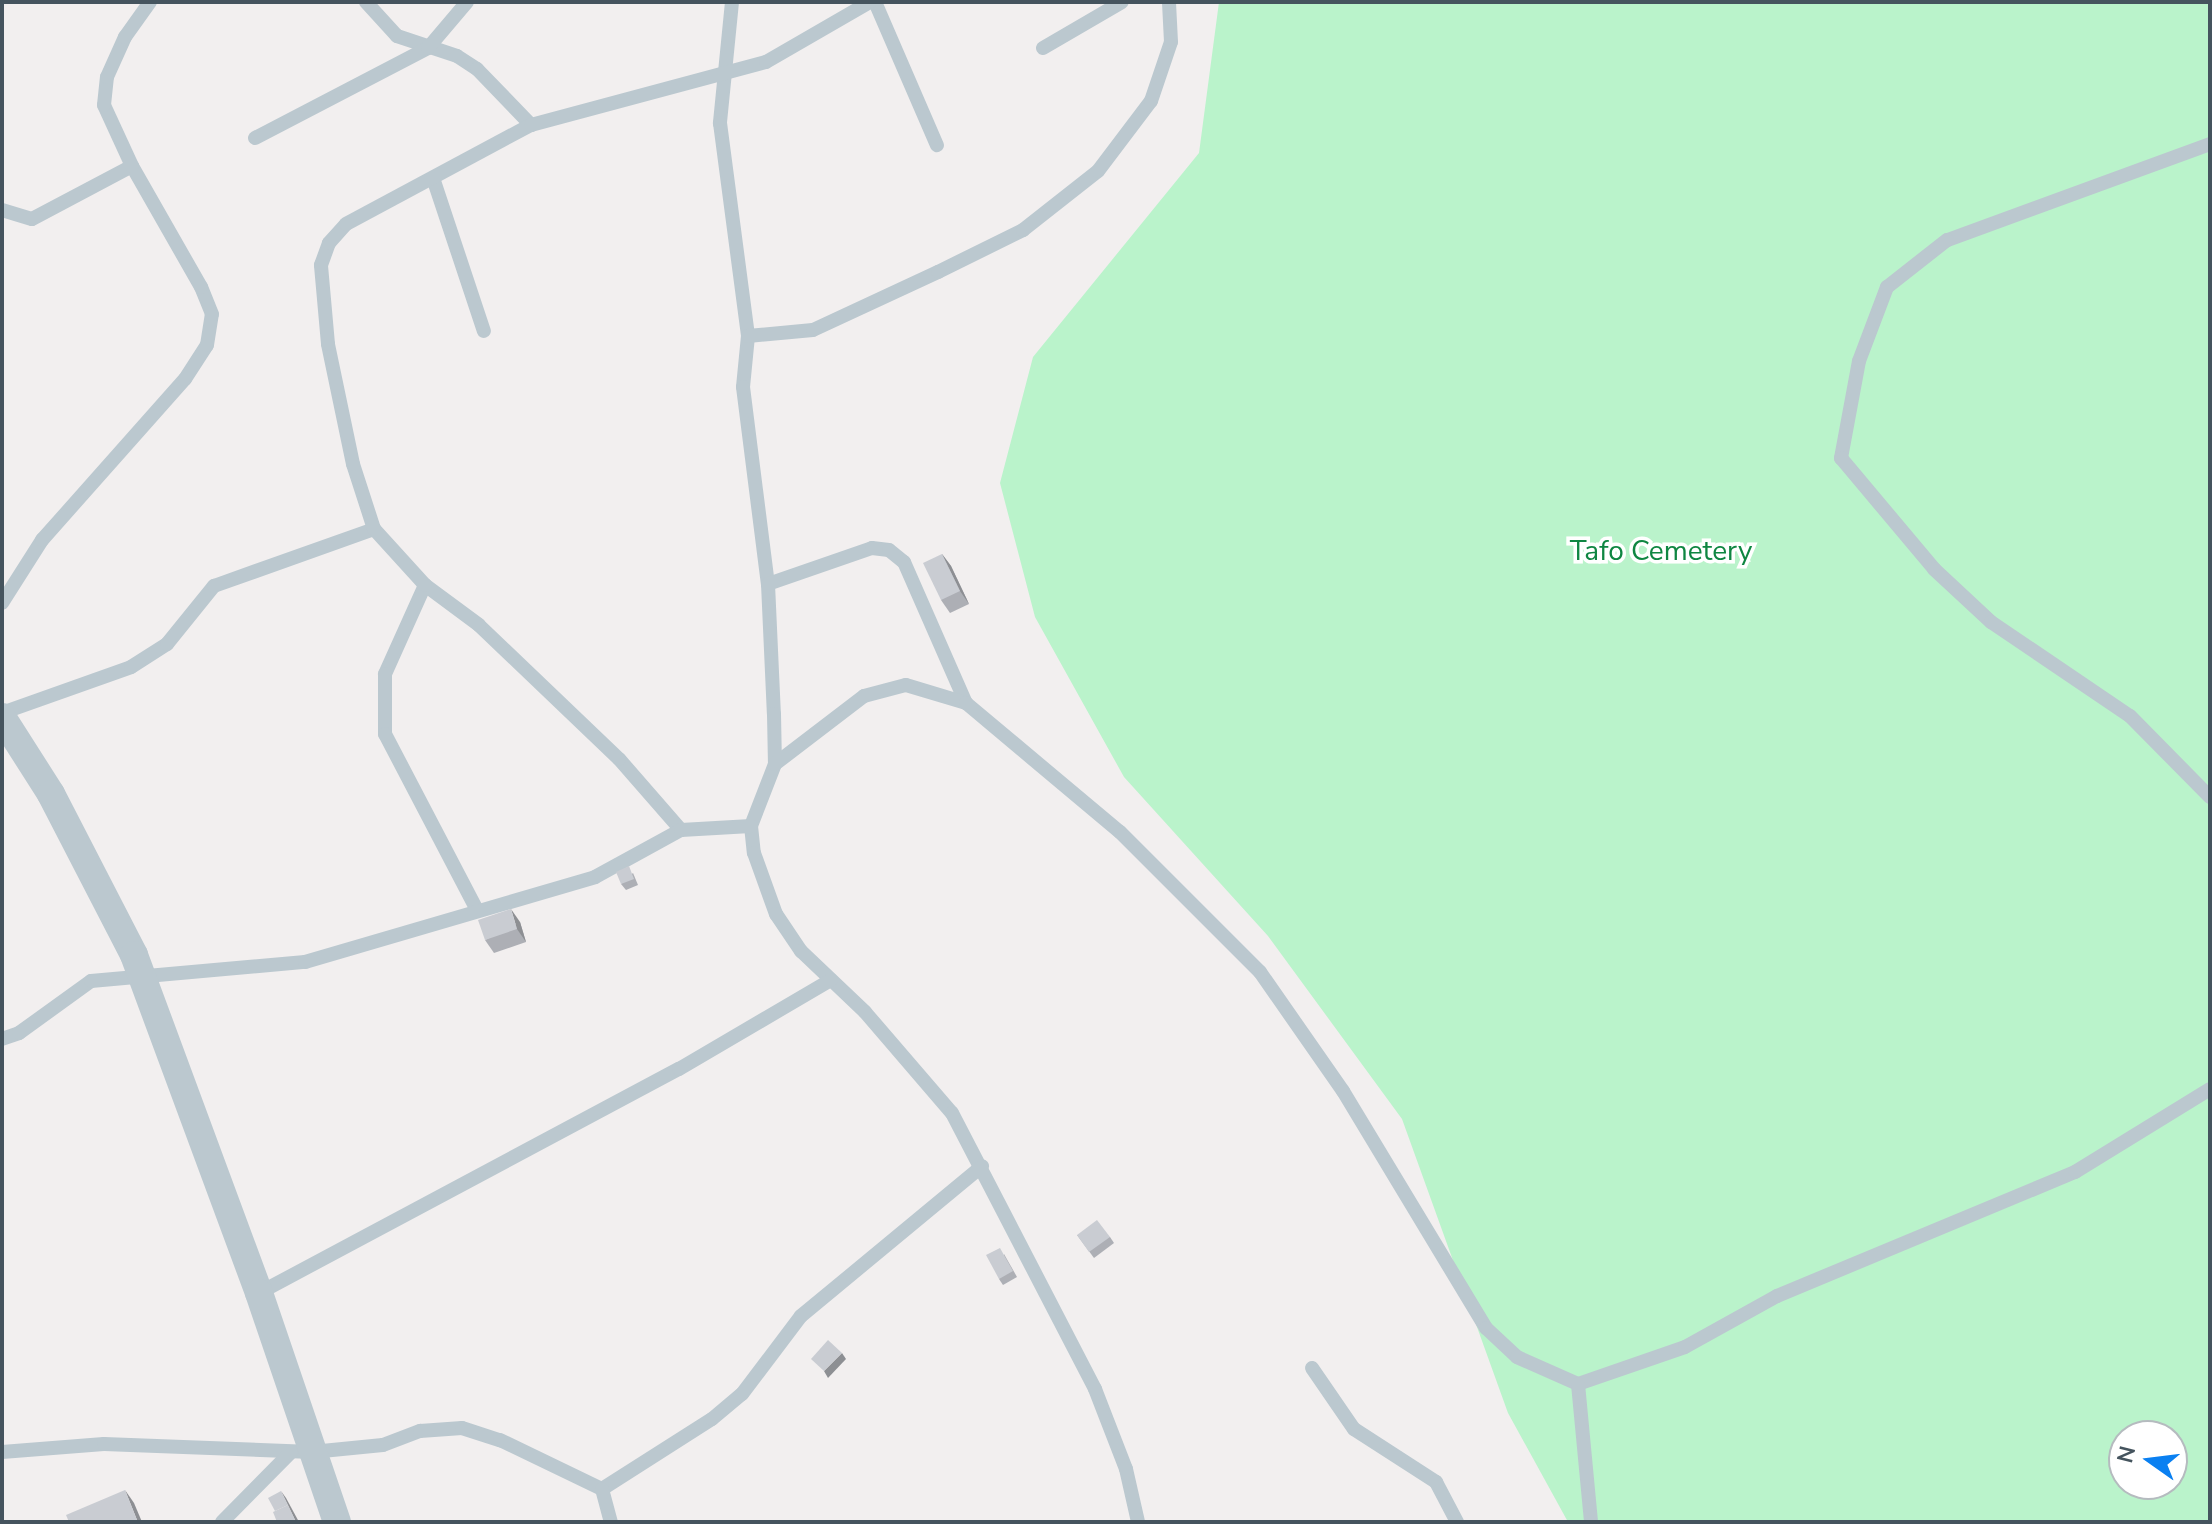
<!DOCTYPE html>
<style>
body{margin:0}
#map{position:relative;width:2212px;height:1524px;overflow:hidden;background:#f2efef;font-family:"Nunito Sans",sans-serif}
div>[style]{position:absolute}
.green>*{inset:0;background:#baf3cb}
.lane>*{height:14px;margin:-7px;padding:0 7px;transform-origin:7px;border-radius:7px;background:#bbc8cf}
.street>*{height:28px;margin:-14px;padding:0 14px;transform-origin:14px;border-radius:14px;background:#bbc8cf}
.wall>*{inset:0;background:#adafb5}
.shaded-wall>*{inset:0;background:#8d8f93}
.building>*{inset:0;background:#c9ccd2}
span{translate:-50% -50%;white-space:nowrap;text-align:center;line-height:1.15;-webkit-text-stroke:7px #fff;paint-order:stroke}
.park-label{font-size:28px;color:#0f8642}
.frame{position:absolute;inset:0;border:4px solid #45545e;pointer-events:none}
.north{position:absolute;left:2108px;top:1420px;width:80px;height:80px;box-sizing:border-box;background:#fff;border:2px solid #b5bbbf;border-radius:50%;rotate:284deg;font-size:22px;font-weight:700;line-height:32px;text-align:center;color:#45545e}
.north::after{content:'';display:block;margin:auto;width:28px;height:36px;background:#0a80f1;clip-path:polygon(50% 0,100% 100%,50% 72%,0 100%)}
</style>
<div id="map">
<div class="green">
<div style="clip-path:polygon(evenodd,1219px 2px,2210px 2px,2210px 1522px,1568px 1522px,1508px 1413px,1402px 1119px,1268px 936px,1124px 777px,1035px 617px,1000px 483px,1033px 357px,1199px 153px,1219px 2px,2124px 1436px,2172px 1436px,2172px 1484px,2124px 1484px,2124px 1436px)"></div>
</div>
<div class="lane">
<div style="left:366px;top:2px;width:46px;rotate:47.6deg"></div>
<div style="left:397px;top:36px;width:63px;rotate:18.4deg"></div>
<div style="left:457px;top:56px;width:24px;rotate:33deg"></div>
<div style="left:477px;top:69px;width:78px;rotate:46deg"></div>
<div style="left:732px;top:2px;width:122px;rotate:95.7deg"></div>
<div style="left:720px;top:123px;width:215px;rotate:82.5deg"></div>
<div style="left:748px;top:336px;width:51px;rotate:95.6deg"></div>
<div style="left:743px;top:387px;width:199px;rotate:82.8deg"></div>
<div style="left:768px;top:584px;width:130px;rotate:87.4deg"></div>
<div style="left:774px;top:714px;width:50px;rotate:88.9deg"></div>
<div style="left:775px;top:764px;width:66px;rotate:111.2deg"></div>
<div style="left:751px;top:826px;width:27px;rotate:84deg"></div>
<div style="left:754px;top:853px;width:65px;rotate:70.2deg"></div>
<div style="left:776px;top:914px;width:45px;rotate:56deg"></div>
<div style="left:801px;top:951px;width:88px;rotate:43.6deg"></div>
<div style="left:865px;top:1012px;width:133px;rotate:49.3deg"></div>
<div style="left:952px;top:1113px;width:311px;rotate:62.6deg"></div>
<div style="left:1095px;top:1389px;width:86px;rotate:68.8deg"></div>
<div style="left:1126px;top:1469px;width:54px;rotate:77.2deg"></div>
<div style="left:875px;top:2px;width:156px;rotate:66.6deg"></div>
<div style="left:1043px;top:48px;width:91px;rotate:-30.2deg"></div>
<div style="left:255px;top:138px;width:195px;rotate:-27.5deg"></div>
<div style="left:428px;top:48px;width:60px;rotate:-49.7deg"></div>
<div style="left:2210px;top:144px;width:280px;rotate:159.9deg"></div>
<div style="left:1947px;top:240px;width:76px;rotate:141.9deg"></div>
<div style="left:1887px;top:287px;width:79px;rotate:110.7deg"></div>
<div style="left:1859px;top:361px;width:99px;rotate:100.5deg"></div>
<div style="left:1841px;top:458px;width:145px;rotate:50deg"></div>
<div style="left:1934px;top:569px;width:78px;rotate:42.9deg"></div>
<div style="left:1991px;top:622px;width:168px;rotate:34.1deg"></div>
<div style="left:2130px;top:716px;width:114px;rotate:45.4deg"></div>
<div style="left:434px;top:181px;width:158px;rotate:71.6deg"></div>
<div style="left:2px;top:210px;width:31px;rotate:17deg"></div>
<div style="left:32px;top:219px;width:113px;rotate:-27.9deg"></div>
<div style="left:748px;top:336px;width:65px;rotate:-5.3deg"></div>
<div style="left:813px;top:330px;width:138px;rotate:-24.9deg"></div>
<div style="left:938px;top:272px;width:95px;rotate:-26.3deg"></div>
<div style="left:1023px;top:230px;width:95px;rotate:-38.2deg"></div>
<div style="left:1098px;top:171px;width:88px;rotate:-52.9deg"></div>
<div style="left:1151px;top:101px;width:62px;rotate:-71.3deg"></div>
<div style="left:1171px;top:42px;width:40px;rotate:-92.9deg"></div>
<div style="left:768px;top:584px;width:110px;rotate:-19.1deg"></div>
<div style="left:872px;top:548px;width:17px;rotate:7deg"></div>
<div style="left:889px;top:550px;width:19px;rotate:39deg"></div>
<div style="left:904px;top:562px;width:154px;rotate:66.3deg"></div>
<div style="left:425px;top:585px;width:98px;rotate:114.2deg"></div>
<div style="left:385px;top:674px;width:60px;rotate:90deg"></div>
<div style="left:385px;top:734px;width:196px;rotate:62.4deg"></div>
<div style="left:2px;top:603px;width:75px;rotate:-57.6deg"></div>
<div style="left:42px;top:540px;width:215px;rotate:-48.4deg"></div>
<div style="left:185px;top:379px;width:40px;rotate:-57.1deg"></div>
<div style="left:207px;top:345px;width:31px;rotate:-81deg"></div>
<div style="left:212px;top:314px;width:29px;rotate:-112deg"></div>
<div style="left:201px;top:287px;width:139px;rotate:-119.7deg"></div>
<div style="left:132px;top:166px;width:67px;rotate:-114.7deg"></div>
<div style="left:104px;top:105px;width:28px;rotate:-84deg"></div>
<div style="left:107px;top:77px;width:44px;rotate:-65.8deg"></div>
<div style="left:125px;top:37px;width:43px;rotate:-54.5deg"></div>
<div style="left:2px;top:713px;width:137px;rotate:-19.6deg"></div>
<div style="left:131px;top:667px;width:43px;rotate:-32.6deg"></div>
<div style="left:167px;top:644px;width:75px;rotate:-51deg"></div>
<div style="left:214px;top:586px;width:170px;rotate:-19.6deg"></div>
<div style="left:775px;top:764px;width:112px;rotate:-37.4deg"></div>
<div style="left:864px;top:696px;width:43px;rotate:-14.7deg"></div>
<div style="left:906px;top:685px;width:63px;rotate:16.7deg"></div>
<div style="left:966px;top:703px;width:201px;rotate:40deg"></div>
<div style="left:1120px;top:832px;width:198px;rotate:45deg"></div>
<div style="left:1260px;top:972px;width:145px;rotate:55.1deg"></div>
<div style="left:1343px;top:1091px;width:277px;rotate:58.9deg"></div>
<div style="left:1486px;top:1328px;width:42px;rotate:43.1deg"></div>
<div style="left:1517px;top:1357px;width:67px;rotate:23.9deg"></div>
<div style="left:1578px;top:1384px;width:113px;rotate:-19.1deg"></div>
<div style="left:1685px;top:1347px;width:105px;rotate:-29deg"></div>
<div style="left:1777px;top:1296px;width:323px;rotate:-22.6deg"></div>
<div style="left:2075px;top:1172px;width:158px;rotate:-31.6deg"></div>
<div style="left:681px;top:830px;width:94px;rotate:-131.1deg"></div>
<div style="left:619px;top:759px;width:194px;rotate:-136.3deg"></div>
<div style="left:479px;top:625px;width:67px;rotate:-143.5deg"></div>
<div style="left:425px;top:585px;width:76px;rotate:-132.3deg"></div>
<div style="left:374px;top:529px;width:68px;rotate:-107.9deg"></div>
<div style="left:353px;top:464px;width:123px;rotate:-101.8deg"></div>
<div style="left:328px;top:344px;width:79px;rotate:-95.1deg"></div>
<div style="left:321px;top:265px;width:23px;rotate:-70deg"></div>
<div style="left:329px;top:243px;width:25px;rotate:-48deg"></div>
<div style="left:346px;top:224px;width:210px;rotate:-28.2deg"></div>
<div style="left:531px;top:125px;width:243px;rotate:-15deg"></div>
<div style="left:766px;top:62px;width:120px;rotate:-30deg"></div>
<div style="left:2px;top:1039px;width:18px;rotate:-19deg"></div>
<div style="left:19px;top:1033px;width:89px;rotate:-35.8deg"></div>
<div style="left:91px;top:981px;width:215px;rotate:-5.1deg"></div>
<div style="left:305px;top:962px;width:302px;rotate:-16.3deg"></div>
<div style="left:595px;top:877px;width:98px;rotate:-28.7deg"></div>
<div style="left:681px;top:830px;width:70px;rotate:-3.3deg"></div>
<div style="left:259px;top:1293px;width:476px;rotate:-28.1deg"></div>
<div style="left:679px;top:1069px;width:176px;rotate:-30.4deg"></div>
<div style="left:1312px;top:1368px;width:74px;rotate:55.5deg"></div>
<div style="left:1354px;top:1429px;width:98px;rotate:32.9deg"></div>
<div style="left:1436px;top:1482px;width:45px;rotate:62.3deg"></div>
<div style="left:1578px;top:1384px;width:139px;rotate:84.6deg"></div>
<div style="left:2px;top:1452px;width:102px;rotate:-4.5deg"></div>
<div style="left:104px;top:1444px;width:208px;rotate:2.2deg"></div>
<div style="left:312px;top:1452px;width:71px;rotate:-5.6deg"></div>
<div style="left:383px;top:1445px;width:40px;rotate:-21deg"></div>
<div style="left:420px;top:1431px;width:42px;rotate:-4.1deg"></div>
<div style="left:462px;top:1428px;width:40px;rotate:18deg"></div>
<div style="left:500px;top:1440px;width:113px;rotate:25.7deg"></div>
<div style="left:602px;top:1489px;width:130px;rotate:-32.5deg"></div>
<div style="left:712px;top:1419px;width:39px;rotate:-40deg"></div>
<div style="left:742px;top:1394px;width:98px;rotate:-52.9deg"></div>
<div style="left:801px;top:1316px;width:235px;rotate:-39.6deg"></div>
<div style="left:602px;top:1489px;width:34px;rotate:75deg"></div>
<div style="left:222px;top:1522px;width:98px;rotate:-45.4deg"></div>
</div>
<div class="street">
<div style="left:2px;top:717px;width:91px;rotate:57.5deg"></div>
<div style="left:51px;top:794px;width:181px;rotate:62.7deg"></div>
<div style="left:134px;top:955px;width:360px;rotate:69.7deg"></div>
<div style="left:259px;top:1293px;width:242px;rotate:71.2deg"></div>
</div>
<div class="wall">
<div style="clip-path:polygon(942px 554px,951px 566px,969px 604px,950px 613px,941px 600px)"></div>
<div style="clip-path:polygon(633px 873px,638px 885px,626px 890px,621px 884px)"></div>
<div style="clip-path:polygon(520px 922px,526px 942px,494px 953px,485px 940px)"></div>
<div style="clip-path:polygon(1077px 1235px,1110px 1237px,1114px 1243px,1094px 1258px)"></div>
<div style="clip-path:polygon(1004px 1254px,1017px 1277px,1003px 1285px,999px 1279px)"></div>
</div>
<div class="shaded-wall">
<div style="clip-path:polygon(942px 554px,951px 566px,969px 604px,960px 591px)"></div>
<div style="clip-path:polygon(511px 909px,520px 922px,526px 942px,517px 929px)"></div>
<div style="clip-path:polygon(842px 1353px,846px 1359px,828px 1378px,824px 1371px)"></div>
<div style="clip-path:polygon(125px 1490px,134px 1503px,142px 1522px,139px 1522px,137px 1520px)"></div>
<div style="clip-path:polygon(281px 1491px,286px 1498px,299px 1522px,296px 1522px)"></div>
</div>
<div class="building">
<div style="clip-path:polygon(942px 554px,960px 591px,941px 600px,923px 563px)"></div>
<div style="clip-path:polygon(629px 866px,634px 879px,621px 884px,616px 872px)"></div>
<div style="clip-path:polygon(511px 909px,517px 929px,485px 940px,478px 920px)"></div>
<div style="clip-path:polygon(1097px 1220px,1110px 1237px,1089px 1252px,1077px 1235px)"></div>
<div style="clip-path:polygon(1000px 1248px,1013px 1271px,999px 1279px,986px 1255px)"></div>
<div style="clip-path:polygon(828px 1340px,842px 1353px,824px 1371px,811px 1359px)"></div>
<div style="clip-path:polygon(125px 1490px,137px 1520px,132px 1522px,69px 1522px,66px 1515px)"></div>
<div style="clip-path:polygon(281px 1491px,288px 1505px,275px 1511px,268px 1498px)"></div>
<div style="clip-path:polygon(288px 1505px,296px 1522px,277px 1522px,273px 1512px)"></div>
</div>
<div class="park-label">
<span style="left:1661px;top:551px">Tafo Cemetery</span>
</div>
<div class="frame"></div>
<div class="north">N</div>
</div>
